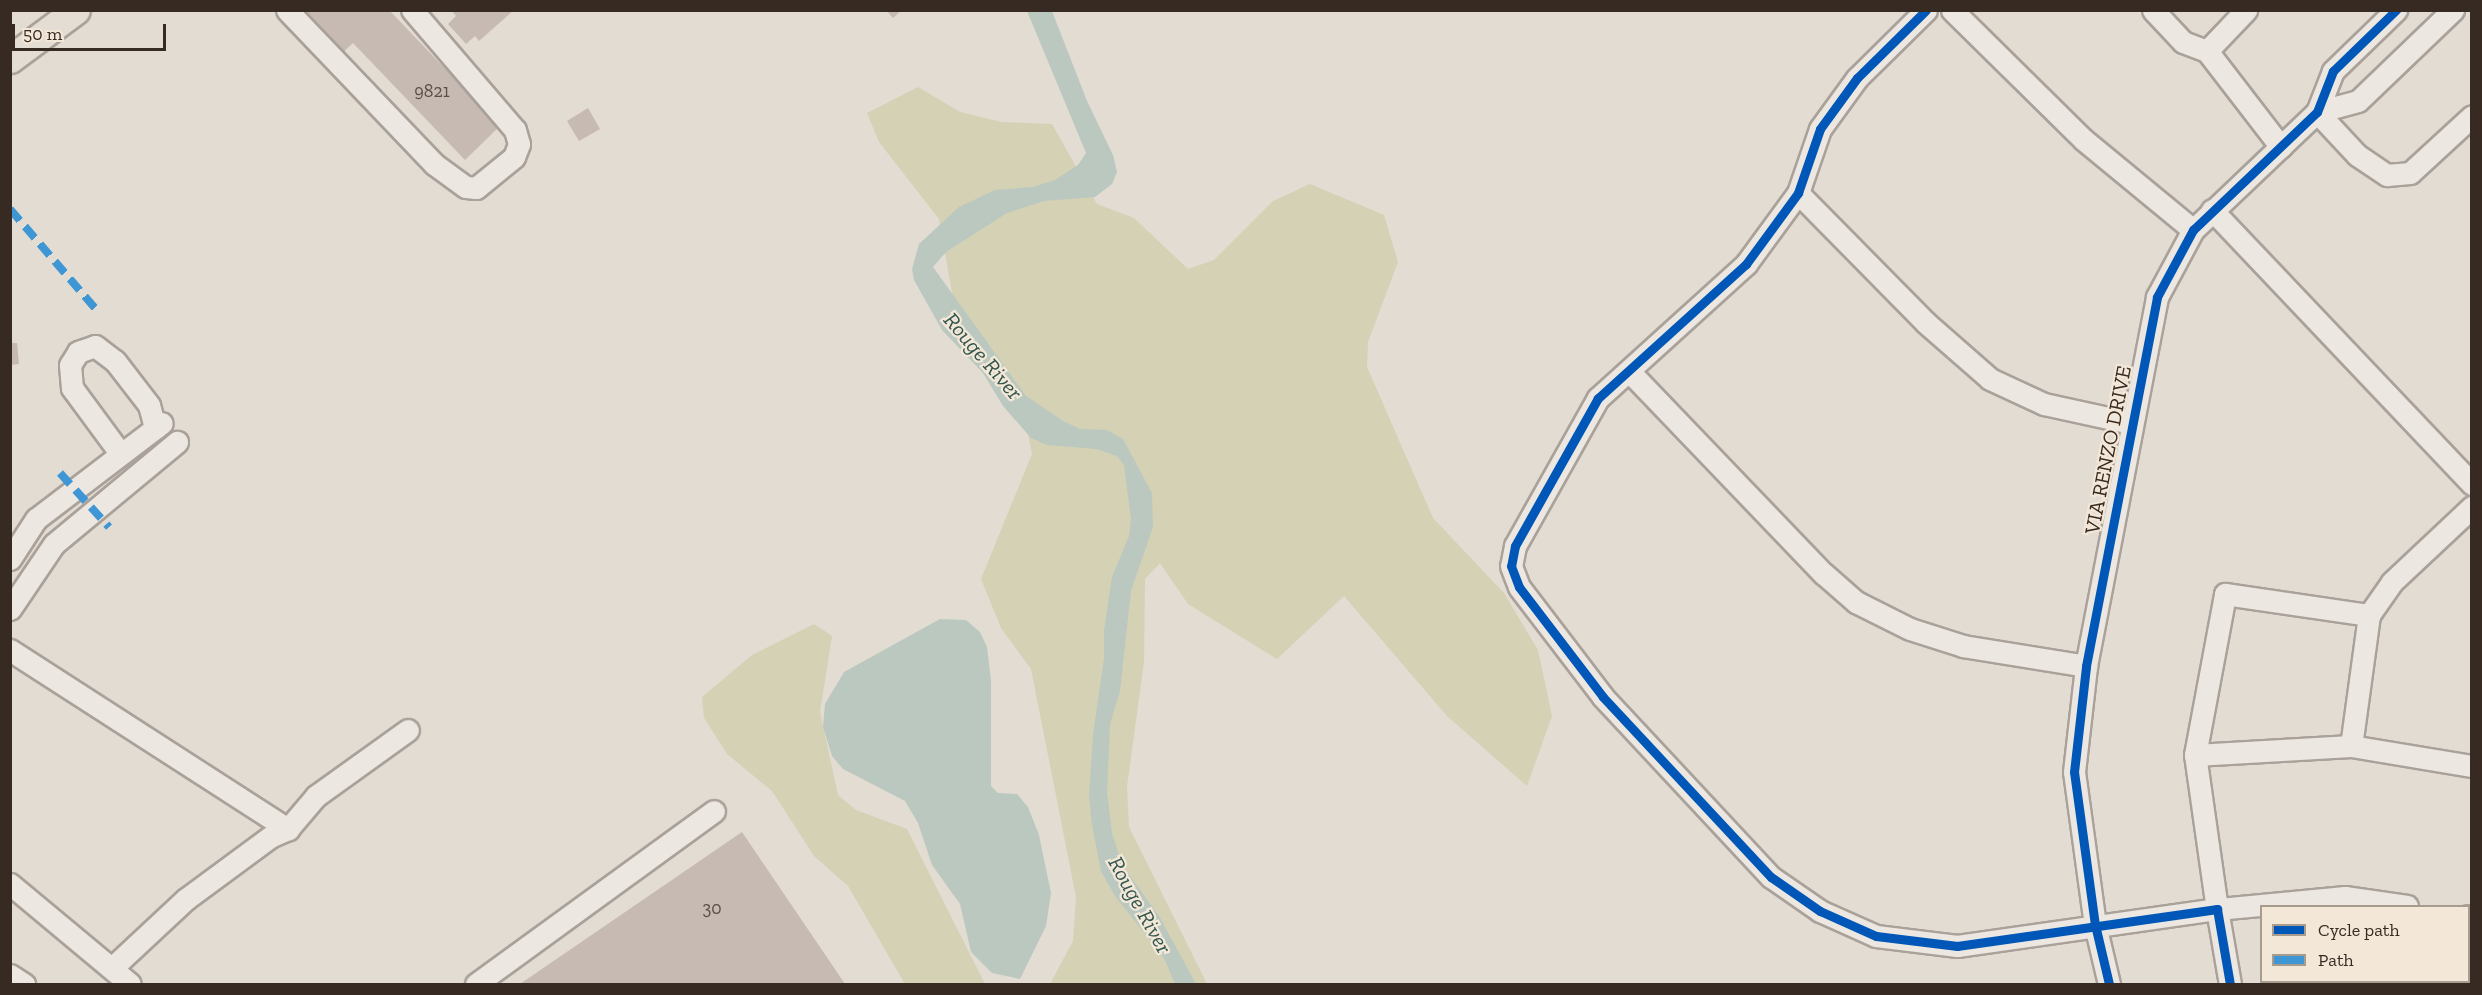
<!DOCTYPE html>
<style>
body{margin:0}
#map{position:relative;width:2482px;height:995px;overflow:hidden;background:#e3dcd2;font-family:"Zilla Slab",serif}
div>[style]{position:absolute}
.green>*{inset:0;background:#d4d1b5}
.water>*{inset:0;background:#bbc8bf}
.building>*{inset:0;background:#c7bab2}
.roads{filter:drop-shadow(2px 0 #a9a19a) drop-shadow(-2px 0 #a9a19a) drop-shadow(0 2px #a9a19a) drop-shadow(0 -2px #a9a19a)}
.minor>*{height:21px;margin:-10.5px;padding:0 10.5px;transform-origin:10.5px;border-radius:10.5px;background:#ece8e1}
.major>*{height:27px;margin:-13.5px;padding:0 13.5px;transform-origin:13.5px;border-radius:13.5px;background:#e3ddd4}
.quiet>*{height:8px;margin-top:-4px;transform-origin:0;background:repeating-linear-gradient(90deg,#3e96d5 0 15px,transparent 0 23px)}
.cycleway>*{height:9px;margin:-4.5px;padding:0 4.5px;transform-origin:4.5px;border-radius:4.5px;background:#0057b8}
span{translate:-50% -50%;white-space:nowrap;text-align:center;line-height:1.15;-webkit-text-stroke:4.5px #f3e8d8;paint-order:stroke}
.number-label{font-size:18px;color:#5b4e46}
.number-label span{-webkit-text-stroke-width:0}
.street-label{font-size:21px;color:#372a22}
.water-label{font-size:22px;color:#33564f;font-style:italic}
.frame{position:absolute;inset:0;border:12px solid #372a22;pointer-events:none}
.legend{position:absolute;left:2260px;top:905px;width:210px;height:78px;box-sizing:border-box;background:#f3e8d8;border:2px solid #a89c8f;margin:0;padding:8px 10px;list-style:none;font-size:18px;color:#372a22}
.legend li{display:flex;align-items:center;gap:12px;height:30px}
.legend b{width:30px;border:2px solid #a89c8f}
.scale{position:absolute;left:12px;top:24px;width:154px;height:27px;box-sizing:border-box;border:3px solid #372a22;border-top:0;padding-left:8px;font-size:18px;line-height:21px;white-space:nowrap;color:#372a22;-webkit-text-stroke:4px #f3e8d8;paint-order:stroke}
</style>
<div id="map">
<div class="green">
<div style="clip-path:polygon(918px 87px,960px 112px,1002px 122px,1052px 124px,1097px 204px,1134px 218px,1188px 269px,1214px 260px,1273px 201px,1310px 184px,1384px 215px,1398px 262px,1368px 342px,1367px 367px,1433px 518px,1504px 593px,1538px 650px,1552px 716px,1527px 786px,1447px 716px,1344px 596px,1277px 659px,1188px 604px,1160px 563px,1145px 579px,1144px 662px,1127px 787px,1129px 827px,1207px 984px,1050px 984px,1073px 941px,1076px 897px,1031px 669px,1001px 628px,981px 579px,1032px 454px,1026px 424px,957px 321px,939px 219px,879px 142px,867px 113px)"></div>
<div style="clip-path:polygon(814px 624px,832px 636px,820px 712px,838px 795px,856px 810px,907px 829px,985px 984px,905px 984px,848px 886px,814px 856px,772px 791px,727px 754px,704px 718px,702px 697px,752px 655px)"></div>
</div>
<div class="water">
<div style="clip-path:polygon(1027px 11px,1052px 11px,1087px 101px,1113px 155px,1117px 172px,1112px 184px,1095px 197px,1044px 201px,1007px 213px,946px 252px,933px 267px,1026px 396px,1063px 421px,1080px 429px,1107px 430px,1123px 439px,1152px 493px,1153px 527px,1131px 591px,1120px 691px,1110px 724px,1107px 792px,1112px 833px,1122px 865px,1159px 916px,1196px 984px,1175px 984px,1164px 958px,1115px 896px,1101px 871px,1092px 825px,1089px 795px,1093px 734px,1104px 659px,1104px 631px,1112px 577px,1129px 536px,1131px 519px,1124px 465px,1117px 456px,1096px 449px,1047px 445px,1031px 438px,1003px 406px,983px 373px,942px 330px,914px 280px,912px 269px,919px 244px,959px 207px,995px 190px,1033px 187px,1055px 180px,1078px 165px,1086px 153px)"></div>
<div style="clip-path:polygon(940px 619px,966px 620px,980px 632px,987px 647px,991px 681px,991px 786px,998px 793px,1017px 794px,1028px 807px,1039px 835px,1051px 893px,1046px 926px,1020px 979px,992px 973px,971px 952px,960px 904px,932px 865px,918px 823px,905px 801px,843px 769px,832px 756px,823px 727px,825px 704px,844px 672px)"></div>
</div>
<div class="building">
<div style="clip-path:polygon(295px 10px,389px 10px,500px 126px,465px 160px,353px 43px,339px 56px)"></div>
<div style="clip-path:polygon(451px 10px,514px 10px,479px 41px,475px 36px,466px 44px,448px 24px,456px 16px)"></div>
<div style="clip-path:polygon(886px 10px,902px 10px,893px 18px)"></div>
<div style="clip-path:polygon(588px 108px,600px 129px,579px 141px,567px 121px)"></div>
<div style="clip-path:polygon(10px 343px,17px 343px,19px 364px,10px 365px)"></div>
<div style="clip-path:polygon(742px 832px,845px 984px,520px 984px)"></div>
</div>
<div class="roads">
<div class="minor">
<div style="left:287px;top:10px;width:213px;rotate:46.3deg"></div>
<div style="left:434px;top:164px;width:39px;rotate:36deg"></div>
<div style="left:466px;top:187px;width:10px;rotate:6deg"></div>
<div style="left:476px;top:188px;width:49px;rotate:-39.2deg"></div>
<div style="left:514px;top:157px;width:14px;rotate:-69deg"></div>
<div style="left:519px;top:144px;width:15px;rotate:-106deg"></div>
<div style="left:515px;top:130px;width:158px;rotate:-130.6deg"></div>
<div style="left:1926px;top:10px;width:97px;rotate:135.4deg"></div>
<div style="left:1857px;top:78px;width:63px;rotate:126deg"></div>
<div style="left:1820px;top:129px;width:68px;rotate:109deg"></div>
<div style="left:1798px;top:193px;width:88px;rotate:126.2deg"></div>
<div style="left:1746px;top:264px;width:200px;rotate:137.8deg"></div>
<div style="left:1598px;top:398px;width:170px;rotate:119.3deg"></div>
<div style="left:1515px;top:546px;width:20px;rotate:101deg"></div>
<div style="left:1511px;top:566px;width:22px;rotate:69deg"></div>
<div style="left:1519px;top:587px;width:138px;rotate:52.6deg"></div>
<div style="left:1603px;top:697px;width:246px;rotate:47deg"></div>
<div style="left:1771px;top:877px;width:60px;rotate:34.8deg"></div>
<div style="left:1820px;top:911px;width:61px;rotate:24.1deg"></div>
<div style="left:1876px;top:936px;width:82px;rotate:7deg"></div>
<div style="left:1957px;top:946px;width:263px;rotate:-8.1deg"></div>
<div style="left:2217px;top:909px;width:76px;rotate:80.2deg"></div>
<div style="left:1952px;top:10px;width:185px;rotate:44.6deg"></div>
<div style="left:2084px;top:140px;width:141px;rotate:39.5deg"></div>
<div style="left:2153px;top:10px;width:44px;rotate:46.8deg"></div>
<div style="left:2183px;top:42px;width:26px;rotate:21deg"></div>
<div style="left:2207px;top:51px;width:121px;rotate:52.4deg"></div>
<div style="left:2207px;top:51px;width:57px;rotate:-46.4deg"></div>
<div style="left:2317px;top:112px;width:59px;rotate:47.1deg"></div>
<div style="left:2357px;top:155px;width:36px;rotate:34deg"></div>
<div style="left:2387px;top:175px;width:23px;rotate:-5deg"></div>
<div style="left:2410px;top:173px;width:84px;rotate:-42.6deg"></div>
<div style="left:2317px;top:112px;width:42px;rotate:-15deg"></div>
<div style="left:2358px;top:101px;width:132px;rotate:-43.8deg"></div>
<div style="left:1798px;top:193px;width:181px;rotate:45.4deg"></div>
<div style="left:1925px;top:322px;width:86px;rotate:41.2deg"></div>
<div style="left:1990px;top:379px;width:60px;rotate:24.8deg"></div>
<div style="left:2044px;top:404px;width:89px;rotate:12.3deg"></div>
<div style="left:2212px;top:210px;width:378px;rotate:46.5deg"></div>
<div style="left:1629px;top:371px;width:281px;rotate:46.2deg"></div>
<div style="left:1824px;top:574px;width:43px;rotate:41.2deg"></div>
<div style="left:1856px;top:602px;width:60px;rotate:26.6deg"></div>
<div style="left:1910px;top:629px;width:56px;rotate:17.8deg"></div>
<div style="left:1963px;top:646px;width:125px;rotate:9.2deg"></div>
<div style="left:120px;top:453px;width:81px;rotate:-126.4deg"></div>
<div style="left:72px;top:388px;width:23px;rotate:-95deg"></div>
<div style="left:70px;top:365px;width:15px;rotate:-58deg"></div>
<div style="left:78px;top:352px;width:18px;rotate:-19deg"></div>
<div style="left:95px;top:346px;width:25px;rotate:37deg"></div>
<div style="left:115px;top:361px;width:56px;rotate:52.3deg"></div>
<div style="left:149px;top:405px;width:24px;rotate:75deg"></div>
<div style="left:10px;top:559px;width:48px;rotate:-57deg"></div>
<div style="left:36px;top:519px;width:158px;rotate:-37.3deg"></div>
<div style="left:10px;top:609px;width:78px;rotate:-55.9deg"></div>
<div style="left:54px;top:544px;width:160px;rotate:-39.7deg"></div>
<div style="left:2369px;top:615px;width:132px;rotate:97.8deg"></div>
<div style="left:2351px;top:746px;width:123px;rotate:9.4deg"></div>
<div style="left:10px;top:650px;width:331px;rotate:32.8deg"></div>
<div style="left:2195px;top:755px;width:156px;rotate:-3.3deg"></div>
<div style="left:10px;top:884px;width:156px;rotate:39.8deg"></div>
<div style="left:2407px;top:906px;width:63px;rotate:-171.7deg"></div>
<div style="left:2345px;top:897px;width:129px;rotate:174.6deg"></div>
<div style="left:2217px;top:909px;width:156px;rotate:-98.1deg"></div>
<div style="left:2195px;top:755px;width:164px;rotate:-79.4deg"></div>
<div style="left:2225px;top:594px;width:146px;rotate:8.3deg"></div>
<div style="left:2369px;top:615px;width:40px;rotate:-55.1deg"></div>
<div style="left:2392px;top:582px;width:110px;rotate:-43.2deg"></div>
<div style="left:2468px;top:916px;width:4px"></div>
<div style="left:113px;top:967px;width:100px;rotate:-43deg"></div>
<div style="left:186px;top:899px;width:104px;rotate:-36.4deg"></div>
<div style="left:270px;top:837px;width:20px;rotate:-24deg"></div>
<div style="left:288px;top:829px;width:43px;rotate:-49.7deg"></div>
<div style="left:316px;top:796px;width:113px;rotate:-35.7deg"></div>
<div style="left:10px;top:975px;width:17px;rotate:33deg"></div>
<div style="left:476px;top:984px;width:294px;rotate:-36deg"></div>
<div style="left:2109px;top:984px;width:61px;rotate:-103.3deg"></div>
<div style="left:2095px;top:925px;width:154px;rotate:-97.8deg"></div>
<div style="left:2074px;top:772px;width:107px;rotate:-83.5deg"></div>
<div style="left:2086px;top:666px;width:376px;rotate:-79.1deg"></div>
<div style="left:2157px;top:297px;width:76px;rotate:-61.8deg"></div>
<div style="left:2193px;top:230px;width:171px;rotate:-43.6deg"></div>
<div style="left:2317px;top:112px;width:44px;rotate:-68.7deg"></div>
<div style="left:2333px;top:71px;width:88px;rotate:-44.1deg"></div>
<div style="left:2459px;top:984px;width:2px;rotate:-63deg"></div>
</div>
<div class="major">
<div style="left:10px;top:59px;width:82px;rotate:-36.6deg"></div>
</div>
</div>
<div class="quiet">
<div style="left:10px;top:209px;width:137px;rotate:49.4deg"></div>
<div style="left:60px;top:473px;width:73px;rotate:47.8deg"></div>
</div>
<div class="cycleway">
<div style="left:1926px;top:10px;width:97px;rotate:135.4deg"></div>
<div style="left:1857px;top:78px;width:63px;rotate:126deg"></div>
<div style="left:1820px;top:129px;width:68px;rotate:109deg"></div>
<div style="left:1798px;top:193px;width:88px;rotate:126.2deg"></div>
<div style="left:1746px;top:264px;width:200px;rotate:137.8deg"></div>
<div style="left:1598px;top:398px;width:170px;rotate:119.3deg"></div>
<div style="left:1515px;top:546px;width:20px;rotate:101deg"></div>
<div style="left:1511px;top:566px;width:22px;rotate:69deg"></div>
<div style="left:1519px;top:587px;width:138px;rotate:52.6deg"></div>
<div style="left:1603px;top:697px;width:246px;rotate:47deg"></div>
<div style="left:1771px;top:877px;width:60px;rotate:34.8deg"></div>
<div style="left:1820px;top:911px;width:61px;rotate:24.1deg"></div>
<div style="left:1876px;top:936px;width:82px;rotate:7deg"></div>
<div style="left:1957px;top:946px;width:263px;rotate:-8.1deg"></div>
<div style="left:2217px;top:909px;width:76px;rotate:80.2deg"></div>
<div style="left:2109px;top:984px;width:61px;rotate:-103.3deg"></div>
<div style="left:2095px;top:925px;width:154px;rotate:-97.8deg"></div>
<div style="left:2074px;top:772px;width:107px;rotate:-83.5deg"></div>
<div style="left:2086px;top:666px;width:376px;rotate:-79.1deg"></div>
<div style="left:2157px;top:297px;width:76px;rotate:-61.8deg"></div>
<div style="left:2193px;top:230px;width:171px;rotate:-43.6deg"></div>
<div style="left:2317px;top:112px;width:44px;rotate:-68.7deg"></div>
<div style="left:2333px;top:71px;width:88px;rotate:-44.1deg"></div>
</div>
<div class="number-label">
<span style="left:432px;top:91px">9821</span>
<span style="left:712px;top:908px">30</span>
</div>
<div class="street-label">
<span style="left:2108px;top:450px;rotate:-79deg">VIA RENZO DRIVE</span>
</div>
<div class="water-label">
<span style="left:983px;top:356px;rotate:49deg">Rouge River</span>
<span style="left:1140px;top:905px;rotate:61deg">Rouge River</span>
</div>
<div class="frame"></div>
<ul class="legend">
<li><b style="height:8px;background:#0057b8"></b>Cycle path</li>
<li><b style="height:8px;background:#3e96d5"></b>Path</li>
</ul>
<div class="scale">50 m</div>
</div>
